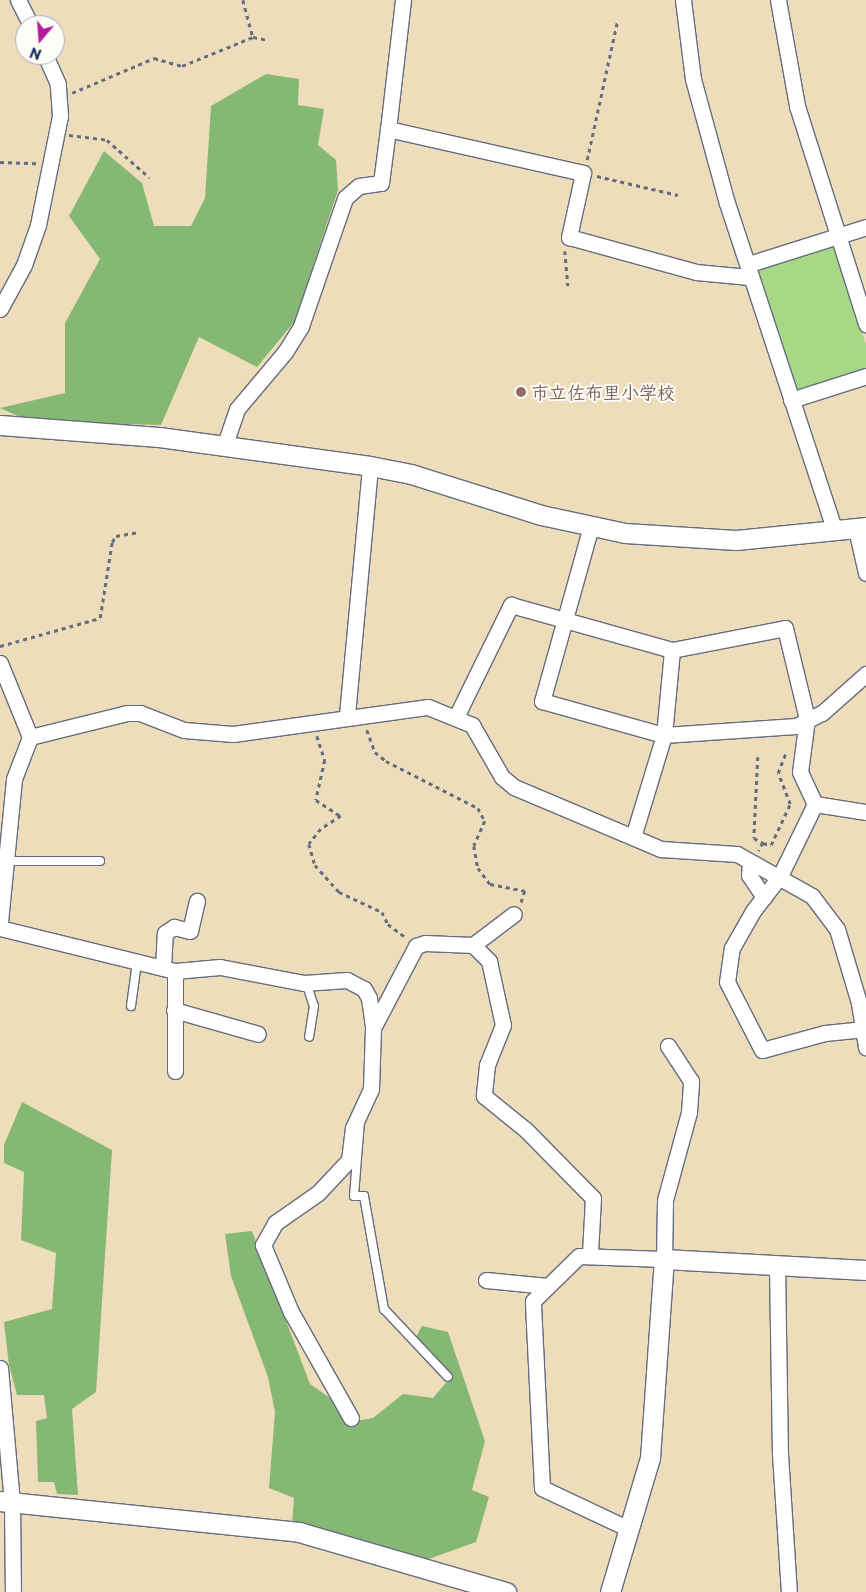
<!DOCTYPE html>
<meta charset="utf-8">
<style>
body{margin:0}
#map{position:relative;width:866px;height:1592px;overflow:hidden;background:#edb;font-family:"Playpen Sans","Klee One",sans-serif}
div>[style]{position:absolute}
.green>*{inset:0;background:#a7d886}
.forest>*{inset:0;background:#85b873}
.path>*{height:2.5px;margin-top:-1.25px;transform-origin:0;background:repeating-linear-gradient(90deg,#656c7f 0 4px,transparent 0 8px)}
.roads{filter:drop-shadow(1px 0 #656c7f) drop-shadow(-1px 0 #656c7f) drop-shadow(0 1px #656c7f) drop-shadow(0 -1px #656c7f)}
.service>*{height:8px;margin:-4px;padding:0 4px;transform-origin:4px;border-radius:4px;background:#fff}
.minor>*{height:15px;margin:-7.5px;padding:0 7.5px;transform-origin:7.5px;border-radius:7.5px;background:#fff}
.tertiary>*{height:19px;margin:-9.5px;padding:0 9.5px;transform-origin:9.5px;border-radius:9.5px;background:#fff}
.dots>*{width:14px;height:14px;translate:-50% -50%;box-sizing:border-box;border:2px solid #fdfcf7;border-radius:50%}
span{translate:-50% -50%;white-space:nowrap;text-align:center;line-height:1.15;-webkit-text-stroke:4px #fdfcf7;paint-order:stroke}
.education-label{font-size:18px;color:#785e54;font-weight:700}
.left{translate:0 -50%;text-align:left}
.north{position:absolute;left:15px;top:15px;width:50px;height:50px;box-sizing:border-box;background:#fdfcf7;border:1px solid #a3aaba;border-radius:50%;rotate:198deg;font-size:14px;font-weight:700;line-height:20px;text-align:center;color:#1b2f5e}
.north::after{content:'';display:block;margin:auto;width:18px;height:22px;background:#b5179e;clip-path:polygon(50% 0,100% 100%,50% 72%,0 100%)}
</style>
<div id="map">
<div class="green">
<div style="clip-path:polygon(829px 245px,836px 248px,866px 345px,866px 371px,800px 393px,795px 390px,757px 273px,760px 266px)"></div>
</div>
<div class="forest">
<div style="clip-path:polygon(266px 74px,299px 79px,298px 105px,324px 109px,318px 145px,336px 160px,338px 190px,295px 321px,257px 367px,199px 337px,161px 425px,31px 422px,0 408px,65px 393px,65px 323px,100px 259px,69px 216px,104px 151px,142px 183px,154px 226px,191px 226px,205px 198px,211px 106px)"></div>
<div style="clip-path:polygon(22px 1102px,112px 1150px,96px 1392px,72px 1409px,78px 1495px,57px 1494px,54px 1482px,38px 1482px,36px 1421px,47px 1418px,44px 1395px,17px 1395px,9px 1365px,4px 1322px,52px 1309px,56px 1253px,21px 1240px,24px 1172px,4px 1163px,4px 1145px)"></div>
<div style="clip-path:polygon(252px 1231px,310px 1384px,333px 1400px,349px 1422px,373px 1418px,403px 1394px,433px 1398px,450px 1378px,415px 1339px,422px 1326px,448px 1332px,485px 1441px,472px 1490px,489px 1497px,476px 1542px,423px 1561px,292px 1524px,294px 1498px,269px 1488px,275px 1412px,268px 1377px,231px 1276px,225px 1234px)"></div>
</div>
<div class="path">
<div style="left:243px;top:0;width:38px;rotate:75deg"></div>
<div style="left:72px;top:93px;width:89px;rotate:-23.1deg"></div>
<div style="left:154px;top:58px;width:29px;rotate:16deg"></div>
<div style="left:182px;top:66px;width:77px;rotate:-22.2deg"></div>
<div style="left:253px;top:37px;width:15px;rotate:11deg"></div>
<div style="left:69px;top:135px;width:38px;rotate:7deg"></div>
<div style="left:107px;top:140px;width:57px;rotate:41.5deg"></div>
<div style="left:587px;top:160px;width:141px;rotate:-77.7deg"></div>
<div style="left:0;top:162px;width:36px;rotate:2deg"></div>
<div style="left:597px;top:176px;width:83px;rotate:13.2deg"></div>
<div style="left:565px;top:251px;width:35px;rotate:85deg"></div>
<div style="left:0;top:646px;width:104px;rotate:-15.6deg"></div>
<div style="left:100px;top:618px;width:77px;rotate:-81deg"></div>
<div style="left:112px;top:542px;width:7px;rotate:-56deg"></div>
<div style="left:116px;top:536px;width:23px;rotate:-10deg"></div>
<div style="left:367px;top:730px;width:23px;rotate:70deg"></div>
<div style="left:375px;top:752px;width:14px;rotate:39deg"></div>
<div style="left:386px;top:761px;width:103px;rotate:27.1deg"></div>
<div style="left:478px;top:808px;width:15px;rotate:62deg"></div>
<div style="left:485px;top:821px;width:27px;rotate:114deg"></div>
<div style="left:474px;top:846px;width:22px;rotate:80deg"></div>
<div style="left:478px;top:868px;width:20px;rotate:53deg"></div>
<div style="left:490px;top:884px;width:36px;rotate:11deg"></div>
<div style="left:525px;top:891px;width:13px;rotate:108deg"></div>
<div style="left:317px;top:736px;width:25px;rotate:72deg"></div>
<div style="left:325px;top:760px;width:41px;rotate:102.7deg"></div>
<div style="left:316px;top:800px;width:30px;rotate:33deg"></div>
<div style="left:341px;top:816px;width:24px;rotate:147deg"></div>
<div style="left:321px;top:829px;width:19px;rotate:129deg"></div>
<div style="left:309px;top:844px;width:22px;rotate:74deg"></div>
<div style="left:315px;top:865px;width:36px;rotate:48deg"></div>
<div style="left:339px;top:892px;width:47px;rotate:24.9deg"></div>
<div style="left:382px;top:912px;width:13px;rotate:63deg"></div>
<div style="left:388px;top:924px;width:21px;rotate:37deg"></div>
<div style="left:758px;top:757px;width:81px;rotate:92.8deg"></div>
<div style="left:754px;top:838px;width:10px;rotate:29deg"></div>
<div style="left:763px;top:843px;width:9px;rotate:117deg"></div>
<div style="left:763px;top:843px;width:8px;rotate:14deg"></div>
<div style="left:771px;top:845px;width:45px;rotate:-65.1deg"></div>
<div style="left:790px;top:804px;width:33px;rotate:-111deg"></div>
<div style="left:778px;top:773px;width:22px;rotate:-69deg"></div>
</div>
<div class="roads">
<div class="service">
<div style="left:8px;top:861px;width:92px"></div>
<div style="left:306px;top:982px;width:25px;rotate:72deg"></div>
<div style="left:314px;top:1006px;width:31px;rotate:99deg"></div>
<div style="left:131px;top:1006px;width:44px;rotate:-82.2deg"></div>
<div style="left:360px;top:1121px;width:75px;rotate:94.6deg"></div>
<div style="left:354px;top:1196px;width:10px"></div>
<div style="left:364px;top:1196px;width:115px;rotate:80deg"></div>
<div style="left:384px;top:1309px;width:93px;rotate:46.7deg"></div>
</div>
<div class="minor">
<div style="left:18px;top:0;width:28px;rotate:63deg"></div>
<div style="left:403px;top:0;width:130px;rotate:96.6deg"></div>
<div style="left:388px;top:129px;width:200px;rotate:12.7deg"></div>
<div style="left:583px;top:173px;width:66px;rotate:102.3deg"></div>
<div style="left:569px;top:237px;width:132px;rotate:15.4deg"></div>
<div style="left:696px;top:272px;width:53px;rotate:5.4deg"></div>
<div style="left:683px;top:0;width:80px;rotate:82.8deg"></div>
<div style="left:693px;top:79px;width:129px;rotate:74.7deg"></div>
<div style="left:727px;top:203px;width:346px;rotate:71.8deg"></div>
<div style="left:778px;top:0;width:108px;rotate:79.8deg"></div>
<div style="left:797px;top:106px;width:229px;rotate:72.4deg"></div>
<div style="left:749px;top:264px;width:123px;rotate:-17.5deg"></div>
<div style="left:0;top:309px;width:50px;rotate:-61.4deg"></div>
<div style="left:24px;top:265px;width:42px;rotate:-70.7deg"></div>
<div style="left:38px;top:225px;width:111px;rotate:-78.6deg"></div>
<div style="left:60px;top:116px;width:32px;rotate:-94deg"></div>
<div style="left:58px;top:84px;width:32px;rotate:-114deg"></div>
<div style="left:791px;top:400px;width:79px;rotate:-17.7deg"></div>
<div style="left:225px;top:444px;width:37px;rotate:-71deg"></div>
<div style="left:237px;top:409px;width:75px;rotate:-49.9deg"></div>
<div style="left:285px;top:352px;width:31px;rotate:-58deg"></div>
<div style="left:301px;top:326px;width:135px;rotate:-71deg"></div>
<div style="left:345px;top:198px;width:18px;rotate:-41deg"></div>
<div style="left:359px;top:186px;width:22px;rotate:-8deg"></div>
<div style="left:381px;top:183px;width:54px;rotate:-82.6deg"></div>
<div style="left:591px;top:526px;width:182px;rotate:105.6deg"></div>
<div style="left:542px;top:701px;width:127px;rotate:15.6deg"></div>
<div style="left:664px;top:735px;width:132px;rotate:-3.9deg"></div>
<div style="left:796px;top:726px;width:29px;rotate:-27deg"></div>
<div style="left:822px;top:713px;width:59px;rotate:-41.6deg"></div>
<div style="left:856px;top:529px;width:45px;rotate:77.2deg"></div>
<div style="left:0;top:663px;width:80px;rotate:67.9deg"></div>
<div style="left:347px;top:715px;width:250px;rotate:-84.7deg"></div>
<div style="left:457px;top:715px;width:123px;rotate:-63.9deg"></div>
<div style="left:511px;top:605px;width:167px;rotate:15.6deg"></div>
<div style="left:672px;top:650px;width:115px;rotate:-11deg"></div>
<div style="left:785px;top:628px;width:94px;rotate:76.4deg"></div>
<div style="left:807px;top:719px;width:53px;rotate:97.5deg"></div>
<div style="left:800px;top:772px;width:35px;rotate:65deg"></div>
<div style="left:633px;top:837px;width:107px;rotate:-73.1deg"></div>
<div style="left:664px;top:735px;width:85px;rotate:-84.6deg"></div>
<div style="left:750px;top:862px;width:13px;rotate:94deg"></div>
<div style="left:749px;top:875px;width:27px;rotate:56deg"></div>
<div style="left:0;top:922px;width:144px;rotate:-84.4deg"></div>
<div style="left:14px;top:779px;width:45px;rotate:-69.1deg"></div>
<div style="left:30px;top:737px;width:100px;rotate:-13.9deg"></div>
<div style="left:127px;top:713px;width:13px"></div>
<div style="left:140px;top:713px;width:47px;rotate:21.1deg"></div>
<div style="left:184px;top:730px;width:49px;rotate:4.7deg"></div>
<div style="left:233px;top:734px;width:197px;rotate:-7.9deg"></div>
<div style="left:428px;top:707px;width:48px;rotate:22.2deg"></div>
<div style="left:472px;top:725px;width:60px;rotate:60deg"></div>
<div style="left:502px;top:777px;width:16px;rotate:40deg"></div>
<div style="left:514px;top:787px;width:160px;rotate:22.9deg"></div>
<div style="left:661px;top:849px;width:76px;rotate:3.8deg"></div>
<div style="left:737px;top:854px;width:86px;rotate:29.2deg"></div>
<div style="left:812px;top:896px;width:41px;rotate:52.9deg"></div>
<div style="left:837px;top:929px;width:77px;rotate:73.4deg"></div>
<div style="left:859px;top:1003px;width:45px;rotate:81deg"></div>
<div style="left:0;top:928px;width:180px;rotate:13.8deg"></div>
<div style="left:175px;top:971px;width:45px;rotate:-5.1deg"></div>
<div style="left:220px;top:967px;width:86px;rotate:10.8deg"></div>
<div style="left:304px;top:983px;width:43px;rotate:-4deg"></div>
<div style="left:347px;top:980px;width:19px;rotate:28deg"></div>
<div style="left:364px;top:989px;width:10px;rotate:61deg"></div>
<div style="left:369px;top:998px;width:30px;rotate:82deg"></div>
<div style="left:373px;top:1028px;width:93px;rotate:-62.3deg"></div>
<div style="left:416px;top:946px;width:9px;rotate:-18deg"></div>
<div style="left:425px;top:943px;width:48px;rotate:2.4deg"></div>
<div style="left:473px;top:945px;width:23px;rotate:45deg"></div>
<div style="left:489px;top:961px;width:66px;rotate:77.7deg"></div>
<div style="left:503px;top:1025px;width:43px;rotate:111.8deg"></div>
<div style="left:487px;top:1065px;width:31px;rotate:96deg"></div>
<div style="left:484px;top:1096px;width:54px;rotate:39deg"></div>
<div style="left:526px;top:1130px;width:95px;rotate:45.4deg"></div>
<div style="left:593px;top:1198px;width:55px;rotate:93.1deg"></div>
<div style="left:473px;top:945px;width:51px;rotate:-37.1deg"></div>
<div style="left:163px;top:968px;width:35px;rotate:-87deg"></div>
<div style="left:165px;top:933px;width:11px;rotate:-34deg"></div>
<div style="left:174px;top:927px;width:16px;rotate:14deg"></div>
<div style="left:190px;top:931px;width:31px;rotate:-77deg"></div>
<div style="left:175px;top:971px;width:100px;rotate:90deg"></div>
<div style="left:174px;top:1010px;width:87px;rotate:15.9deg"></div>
<div style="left:864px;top:1029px;width:39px;rotate:174deg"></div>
<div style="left:825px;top:1033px;width:65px;rotate:164.9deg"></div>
<div style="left:762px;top:1050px;width:76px;rotate:-117.2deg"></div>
<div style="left:727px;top:982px;width:34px;rotate:-82deg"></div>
<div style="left:732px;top:948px;width:43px;rotate:-60.4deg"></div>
<div style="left:753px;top:911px;width:44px;rotate:-52.4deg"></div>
<div style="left:780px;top:876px;width:80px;rotate:-64.1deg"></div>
<div style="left:815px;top:804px;width:52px;rotate:8.9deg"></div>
<div style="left:777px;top:1266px;width:188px;rotate:89.1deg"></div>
<div style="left:780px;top:1454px;width:138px;rotate:86.3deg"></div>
<div style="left:486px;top:1280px;width:62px;rotate:5.5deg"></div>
<div style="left:0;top:1368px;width:135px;rotate:84.9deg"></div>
<div style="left:12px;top:1502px;width:90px;rotate:89.4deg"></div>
<div style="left:351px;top:1418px;width:122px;rotate:-119.5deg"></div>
<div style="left:291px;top:1312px;width:73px;rotate:-112.7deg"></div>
<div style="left:263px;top:1245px;width:25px;rotate:-61deg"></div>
<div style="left:275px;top:1223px;width:52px;rotate:-34.9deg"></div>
<div style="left:318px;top:1193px;width:45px;rotate:-46.8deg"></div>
<div style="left:349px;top:1160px;width:32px;rotate:-83deg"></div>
<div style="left:353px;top:1128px;width:43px;rotate:-65.2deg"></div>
<div style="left:371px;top:1089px;width:61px;rotate:-88.1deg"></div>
<div style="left:629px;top:1529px;width:96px;rotate:-154.8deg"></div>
<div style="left:542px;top:1488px;width:187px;rotate:-92.8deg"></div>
<div style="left:533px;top:1301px;width:64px;rotate:-44.4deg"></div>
<div style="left:579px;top:1256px;width:85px;rotate:2deg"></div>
<div style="left:664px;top:1259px;width:59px;rotate:-89deg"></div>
<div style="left:665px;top:1200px;width:91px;rotate:-74.7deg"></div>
<div style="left:689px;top:1112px;width:31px;rotate:-86deg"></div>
<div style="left:691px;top:1081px;width:42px;rotate:-123.3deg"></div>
</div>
<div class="tertiary">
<div style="left:0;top:425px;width:159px;rotate:4.3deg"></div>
<div style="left:159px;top:437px;width:213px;rotate:7.8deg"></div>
<div style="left:370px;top:466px;width:42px;rotate:11deg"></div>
<div style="left:411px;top:474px;width:136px;rotate:17.5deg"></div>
<div style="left:541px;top:515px;width:86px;rotate:12.1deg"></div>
<div style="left:625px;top:533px;width:111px;rotate:3.6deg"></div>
<div style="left:736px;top:540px;width:131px;rotate:-5.7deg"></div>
<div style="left:0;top:1501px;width:301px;rotate:5.9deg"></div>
<div style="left:299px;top:1532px;width:216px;rotate:16.2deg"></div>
<div style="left:610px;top:1592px;width:140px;rotate:-73.4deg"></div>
<div style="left:650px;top:1458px;width:199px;rotate:-86deg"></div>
<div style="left:664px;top:1259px;width:202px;rotate:3.1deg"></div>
</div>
</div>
<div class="dots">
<div style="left:521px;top:392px;background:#8d6e63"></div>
</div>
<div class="education-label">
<span class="left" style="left:531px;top:392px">市立佐布里小学校</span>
</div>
<div class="north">N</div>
</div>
